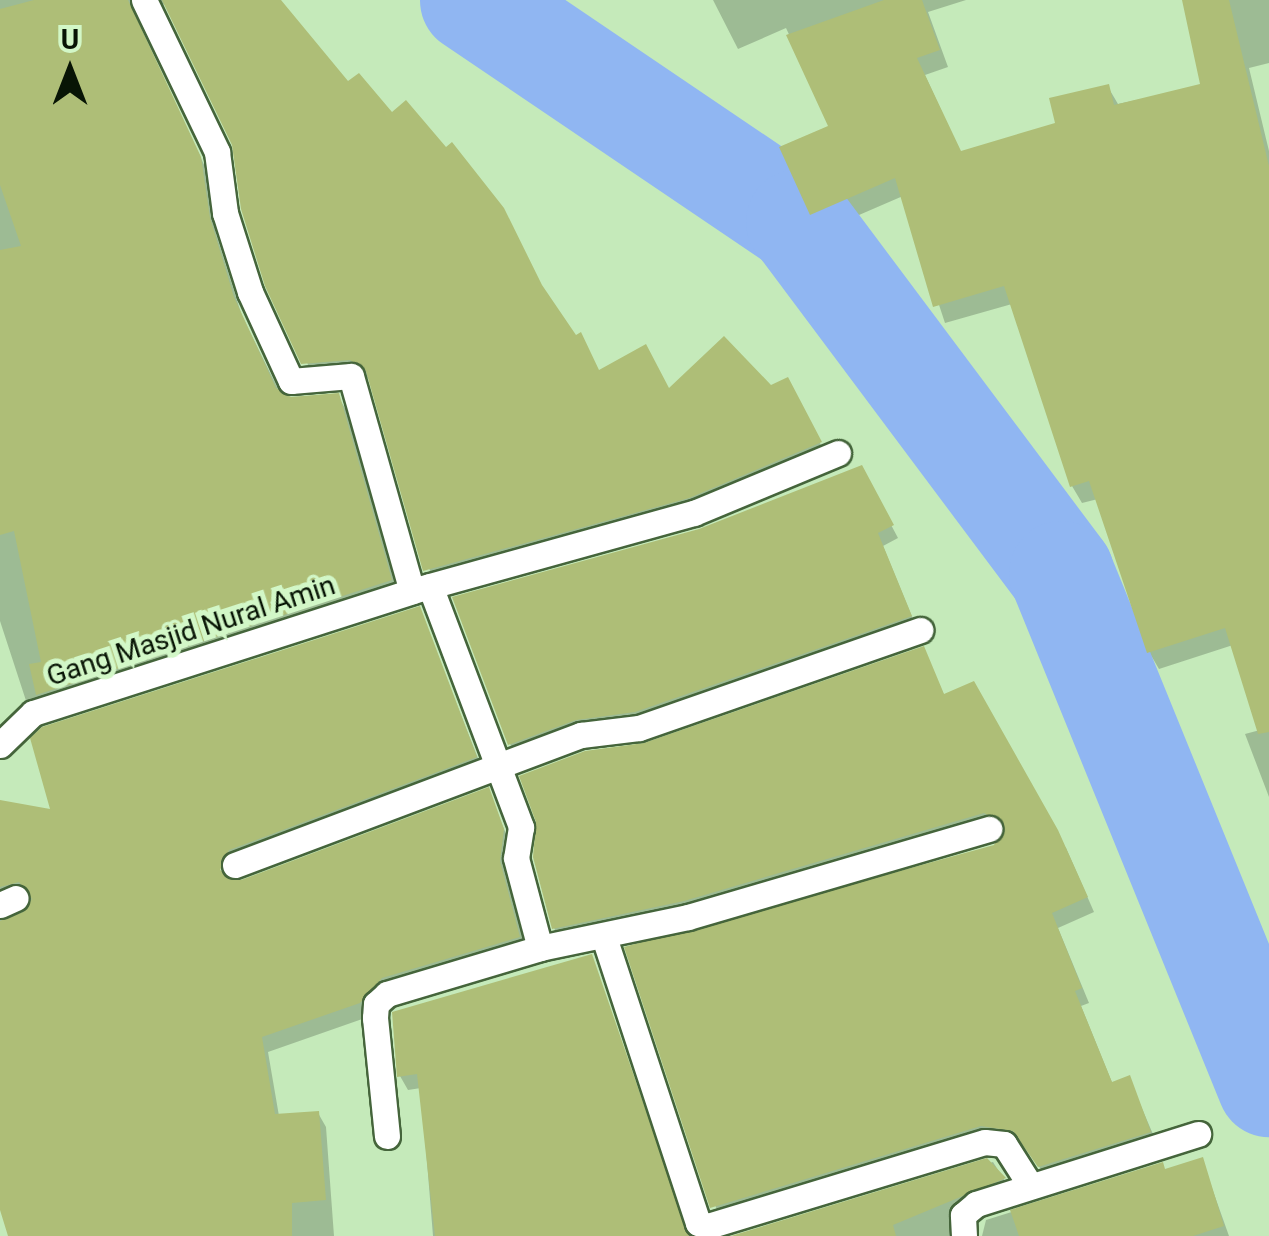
<!DOCTYPE html>
<style>
body{margin:0}
#map{position:relative;width:1269px;height:1236px;overflow:hidden;background:#c5eaba;font-family:Roboto,sans-serif}
div>[style]{position:absolute}
.shadow>*{inset:0;background:#0003}
.river>*{height:105px;margin:-52.5px;padding:0 52.5px;transform-origin:52.5px;border-radius:52.5px;background:#90b6f2}
.building>*{inset:0;background:#aebe77}
.roads{filter:drop-shadow(2px 0 #45653b) drop-shadow(-2px 0 #45653b) drop-shadow(0 2px #45653b) drop-shadow(0 -2px #45653b)}
.lane>*{height:25px;margin:-12.5px;padding:0 12.5px;transform-origin:12.5px;border-radius:12.5px;background:#fff}
span{translate:-50% -50%;white-space:nowrap;text-align:center;line-height:1.15;-webkit-text-stroke:10px #d2f7c7;paint-order:stroke}
.street-label{font-size:28px;color:#081505}
.north{position:absolute;left:20px;top:20px;width:100px;height:100px;-webkit-text-stroke:8px #d2f7c7;paint-order:stroke;rotate:0deg;font-size:28px;font-weight:700;line-height:40px;text-align:center;color:#081505}
.north::after{content:'';display:block;margin:auto;width:35px;height:45px;background:#081505;clip-path:polygon(50% 0,100% 100%,50% 72%,0 100%)}
</style>
<div id="map">
<div class="shadow">
<div style="clip-path:polygon(0 0,145px 0,136px 22px,208px 173px,216px 234px,242px 316px,282px 397px,338px 396px,346px 410px,398px 595px,31px 716px,0 621px)"></div>
<div style="clip-path:polygon(151px 0,245px 0,348px 85px,544px 293px,599px 373px,669px 391px,795px 394px,827px 457px,434px 584px,372px 381px,360px 373px,312px 377px,234px 144px,168px 6px)"></div>
<div style="clip-path:polygon(713px 0,966px 0,928px 12px,948px 67px,925px 75px,961px 154px,1058px 125px,1108px 87px,1118px 104px,1203px 86px,1185px 0,1269px 0,1269px 63px,1249px 68px,1269px 151px,1269px 797px,1245px 734px,1260px 730px,1233px 645px,1159px 669px,1149px 652px,1098px 499px,1082px 503px,1072px 486px,1012px 304px,945px 323px,903px 196px,822px 231px,812px 214px,832px 127px,786px 28px,738px 49px)"></div>
<div style="clip-path:polygon(861px 468px,898px 538px,883px 546px,917px 629px,517px 757px,510px 744px,699px 531px)"></div>
<div style="clip-path:polygon(419px 609px,483px 771px,228px 875px,211px 854px,225px 879px,241px 883px,487px 790px,511px 845px,507px 878px,526px 951px,390px 992px,368px 1017px,268px 1052px,279px 1116px,318px 1113px,326px 1127px,334px 1236px,9px 1236px,0 1203px,0 920px,31px 910px,32px 902px,19px 896px,0 906px,0 803px,53px 812px)"></div>
<div style="clip-path:polygon(923px 649px,945px 697px,1066px 848px,1094px 912px,1058px 928px,1089px 1003px,1081px 1006px,1113px 1085px,1129px 1078px,1158px 1146px,1049px 1181px,1024px 1145px,990px 1140px,721px 1222px,628px 949px,995px 847px,1003px 832px,562px 943px,554px 928px,645px 746px)"></div>
<div style="clip-path:polygon(591px 957px,689px 1236px,433px 1236px,421px 1088px,408px 1090px,400px 1076px)"></div>
<div style="clip-path:polygon(1202px 1160px,1229px 1236px,982px 1236px,986px 1220px,1162px 1165px,1165px 1171px)"></div>
<div style="clip-path:polygon(993px 1162px,1012px 1192px,955px 1236px,741px 1236px)"></div>
</div>
<div class="river">
<div style="left:472px;top:0;width:394px;rotate:34.1deg"></div>
<div style="left:798px;top:221px;width:439px;rotate:53.2deg"></div>
<div style="left:1061px;top:573px;width:552px;rotate:67.85deg"></div>
</div>
<div class="building">
<div style="clip-path:polygon(34px 0,128px 0,201px 157px,210px 218px,234px 297px,276px 388px,291px 397px,339px 393px,392px 580px,36px 695px,29px 664px,41px 662px,14px 531px,0 535px,0 250px,21px 246px,0 185px,0 9px)"></div>
<div style="clip-path:polygon(162px 0,281px 0,348px 81px,359px 73px,392px 112px,406px 100px,446px 147px,452px 142px,504px 208px,542px 285px,576px 335px,581px 332px,599px 370px,646px 344px,669px 388px,724px 336px,771px 385px,788px 377px,822px 442px,689px 498px,423px 571px,366px 371px,350px 360px,301px 364px,265px 286px,241px 209px,232px 145px)"></div>
<div style="clip-path:polygon(884px 0,922px 0,940px 50px,917px 58px,961px 151px,1055px 123px,1049px 98px,1109px 84px,1114px 105px,1200px 84px,1182px 0,1229px 0,1269px 166px,1269px 732px,1258px 734px,1225px 628px,1147px 653px,1089px 481px,1070px 487px,1004px 286px,933px 307px,895px 178px,810px 215px,779px 147px,828px 126px,786px 35px)"></div>
<div style="clip-path:polygon(862px 465px,894px 525px,878px 533px,912px 616px,635px 712px,576px 720px,508px 745px,452px 597px,699px 529px)"></div>
<div style="clip-path:polygon(420px 606px,477px 757px,229px 850px,220px 870px,241px 880px,489px 787px,504px 829px,500px 861px,520px 937px,382px 978px,360px 1003px,262px 1037px,275px 1114px,319px 1111px,326px 1200px,292px 1203px,292px 1236px,8px 1236px,0 1210px,0 921px,23px 912px,32px 899px,19px 882px,0 887px,0 800px,50px 809px,30px 738px,42px 727px)"></div>
<div style="clip-path:polygon(924px 646px,944px 694px,974px 681px,1058px 830px,1088px 897px,1052px 913px,1082px 988px,1075px 991px,1112px 1082px,1130px 1075px,1151px 1132px,1038px 1167px,1013px 1131px,981px 1126px,710px 1208px,624px 947px,994px 845px,1004px 824px,984px 813px,684px 901px,552px 929px,533px 857px,536px 822px,519px 776px,585px 751px,644px 743px)"></div>
<div style="clip-path:polygon(592px 954px,689px 1236px,435px 1236px,417px 1074px,397px 1077px,392px 1012px)"></div>
<div style="clip-path:polygon(1203px 1157px,1224px 1226px,1193px 1236px,1019px 1236px,1010px 1210px,1163px 1162px,1165px 1169px)"></div>
<div style="clip-path:polygon(987px 1158px,1006px 1178px,893px 1225px,896px 1236px,731px 1236px)"></div>
</div>
<div class="roads">
<div class="lane">
<div style="left:144px;top:0;width:169px;rotate:64.3deg"></div>
<div style="left:217px;top:152px;width:62px;rotate:82.5deg"></div>
<div style="left:225px;top:213px;width:83px;rotate:72.4deg"></div>
<div style="left:250px;top:292px;width:98px;rotate:65.3deg"></div>
<div style="left:291px;top:381px;width:60px;rotate:-4.8deg"></div>
<div style="left:351px;top:376px;width:223px;rotate:74.2deg"></div>
<div style="left:430px;top:586px;width:258px;rotate:69.3deg"></div>
<div style="left:521px;top:827px;width:31px;rotate:99deg"></div>
<div style="left:516px;top:858px;width:93px;rotate:75.1deg"></div>
<div style="left:0;top:745px;width:46px;rotate:-44.1deg"></div>
<div style="left:33px;top:713px;width:398px;rotate:-17.8deg"></div>
<div style="left:412px;top:591px;width:293px;rotate:-15.5deg"></div>
<div style="left:694px;top:513px;width:156px;rotate:-22.6deg"></div>
<div style="left:235px;top:865px;width:370px;rotate:-20.6deg"></div>
<div style="left:581px;top:735px;width:58px;rotate:-6.9deg"></div>
<div style="left:639px;top:728px;width:298px;rotate:-19.2deg"></div>
<div style="left:0;top:905px;width:17px;rotate:-24deg"></div>
<div style="left:604px;top:937px;width:301px;rotate:71.8deg"></div>
<div style="left:698px;top:1223px;width:10px;rotate:17deg"></div>
<div style="left:708px;top:1226px;width:289px;rotate:-16.9deg"></div>
<div style="left:985px;top:1142px;width:19px;rotate:6deg"></div>
<div style="left:1004px;top:1144px;width:49px;rotate:57.6deg"></div>
<div style="left:387px;top:1136px;width:119px;rotate:-95.8deg"></div>
<div style="left:375px;top:1018px;width:14px;rotate:-86deg"></div>
<div style="left:376px;top:1004px;width:15px;rotate:-42deg"></div>
<div style="left:387px;top:994px;width:160px;rotate:-16.7deg"></div>
<div style="left:540px;top:948px;width:151px;rotate:-11.8deg"></div>
<div style="left:688px;top:917px;width:314px;rotate:-16.3deg"></div>
<div style="left:964px;top:1236px;width:21px;rotate:-93deg"></div>
<div style="left:963px;top:1215px;width:17px;rotate:-40deg"></div>
<div style="left:976px;top:1204px;width:233px;rotate:-17.5deg"></div>
</div>
</div>
<div class="street-label">
<span style="left:191px;top:631px;rotate:-18deg">Gang Masjid Nural Amin</span>
</div>
<div class="north">U</div>
</div>
